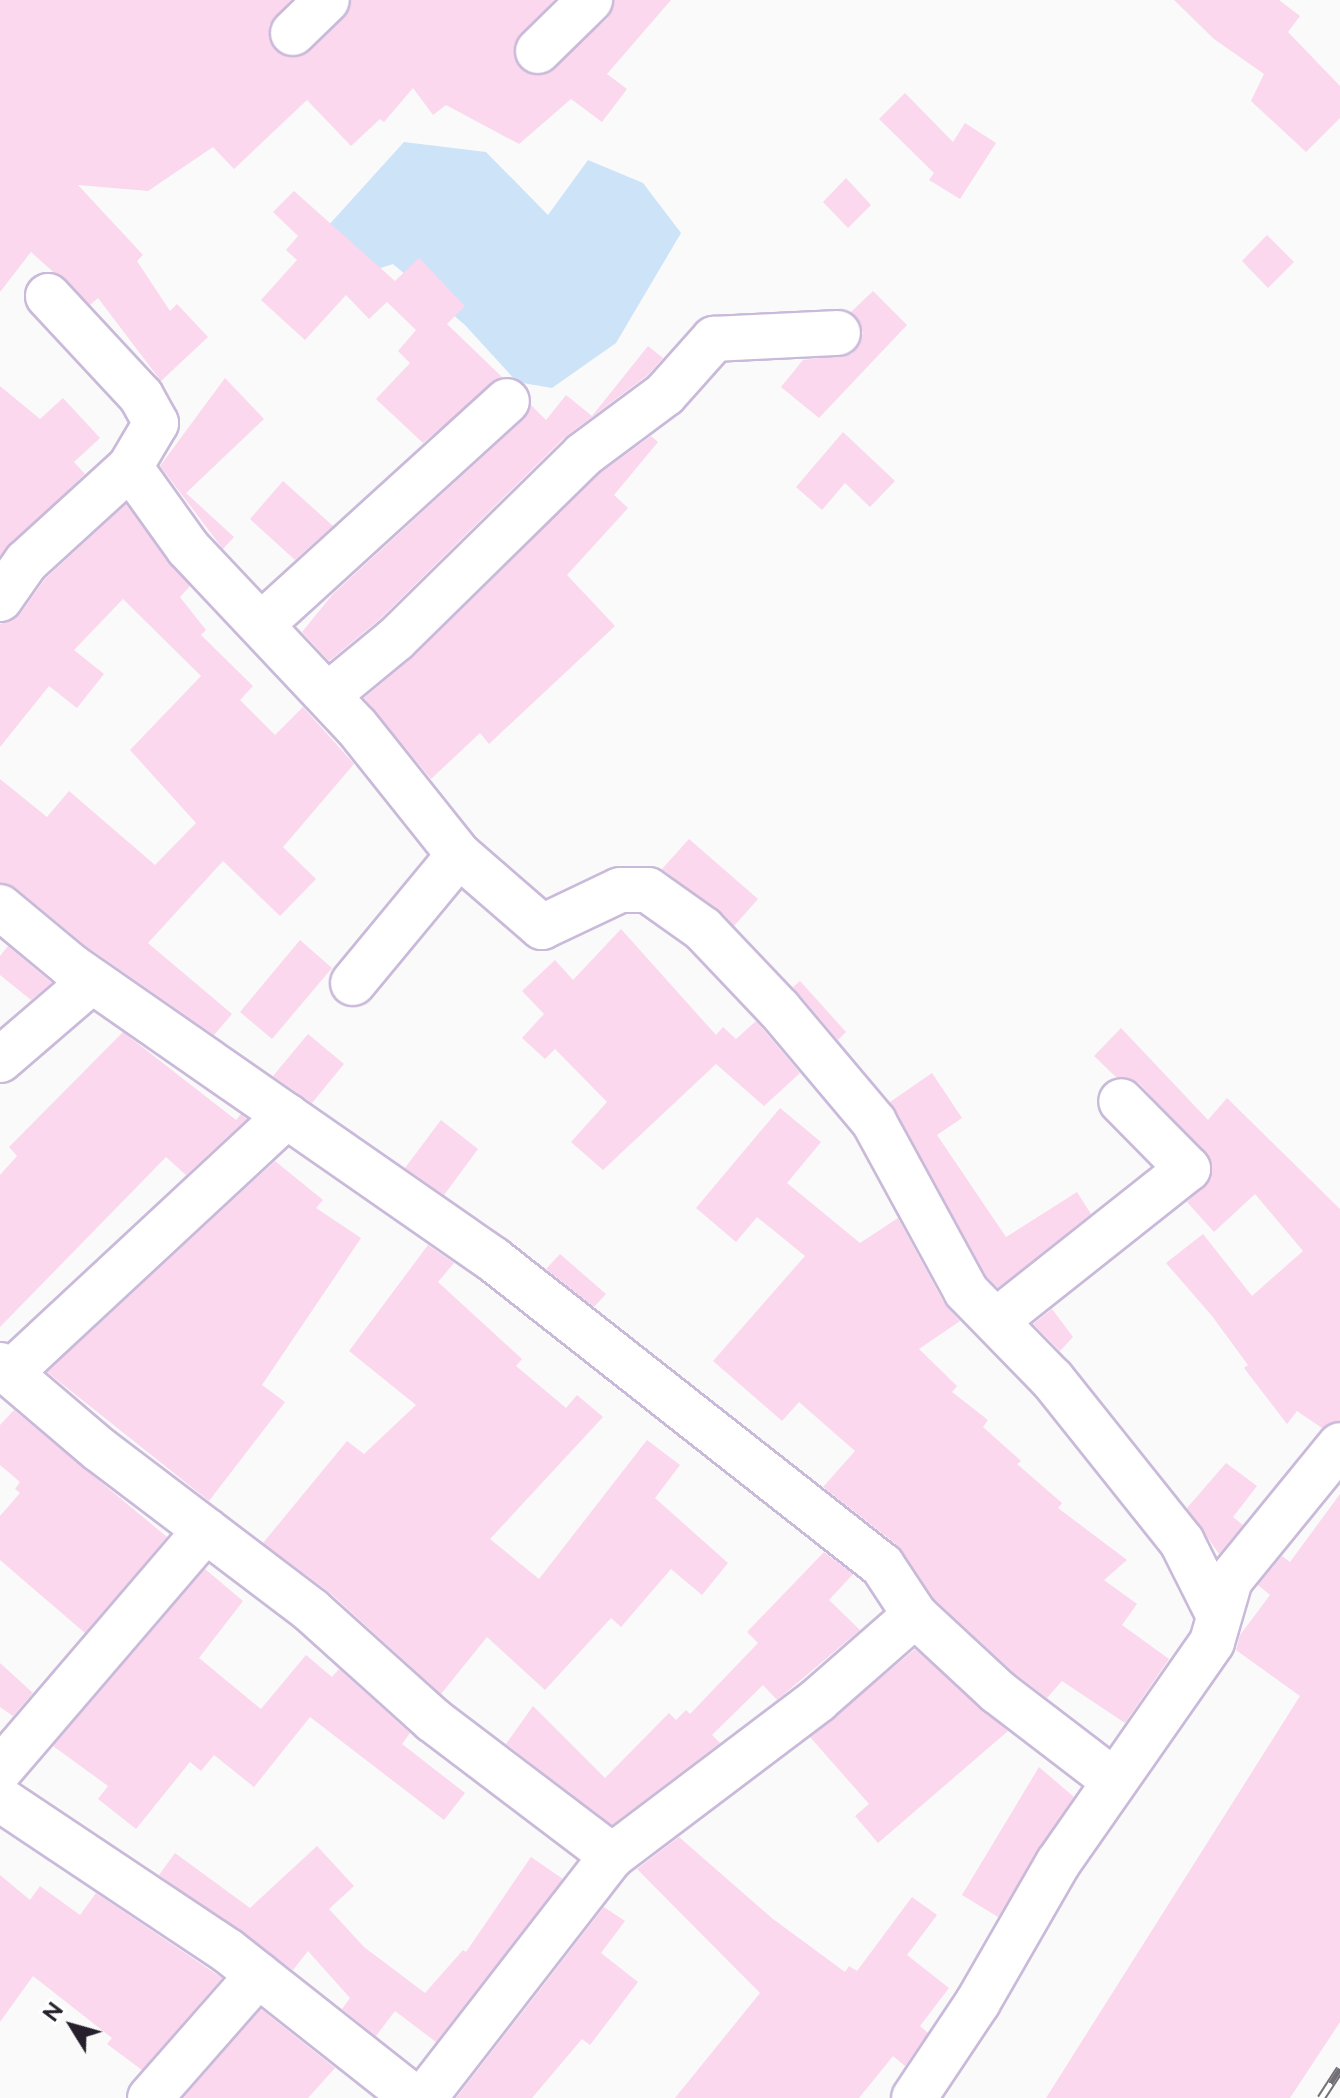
<!DOCTYPE html>
<style>
body{margin:0}
#map{position:relative;width:1340px;height:2098px;overflow:hidden;background:#fafafa;font-family:Raleway,sans-serif}
div>[style]{position:absolute}
.water>*{inset:0;background:#cde3f8}
.building>*{inset:0;background:#fbd8ed}
.roads{filter:drop-shadow(2px 0 #cabada) drop-shadow(-2px 0 #cabada) drop-shadow(0 2px #cabada) drop-shadow(0 -2px #cabada)}
.street>*{height:44px;margin:-22px;padding:0 22px;transform-origin:22px;border-radius:22px;background:#fff}
.rail>*{height:9px;margin-top:-4.5px;transform-origin:0;background:repeating-linear-gradient(90deg,#fff 0 18px,#747078 0 36px);box-sizing:border-box;border-block:2px solid #747078}
span{translate:-50% -50%;white-space:nowrap;text-align:center;line-height:1.15;-webkit-text-stroke:6px #fff;paint-order:stroke}
.north{position:absolute;left:32px;top:1986px;width:80px;height:80px;-webkit-text-stroke:6px #fff;paint-order:stroke;rotate:307deg;font-size:22px;font-weight:700;line-height:32px;text-align:center;color:#26202c}
.north::after{content:'';display:block;margin:auto;width:28px;height:36px;background:#26202c;clip-path:polygon(50% 0,100% 100%,50% 72%,0 100%)}
</style>
<div id="map">
<div class="water">
<div style="clip-path:polygon(404px 142px,486px 152px,548px 215px,588px 160px,643px 183px,681px 233px,616px 343px,552px 388px,517px 382px,465px 325px,393px 264px,368px 272px,327px 227px)"></div>
</div>
<div class="building">
<div style="clip-path:polygon(0 0,291px 0,269px 25px,269px 38px,276px 51px,298px 57px,344px 18px,351px 0,554px 0,514px 45px,520px 68px,543px 75px,608px 18px,614px 0,671px 0,607px 74px,627px 89px,602px 122px,571px 99px,519px 144px,446px 105px,433px 115px,413px 88px,384px 122px,380px 119px,351px 146px,307px 100px,234px 169px,213px 147px,148px 191px,78px 185px,143px 255px,137px 261px,170px 311px,177px 304px,208px 337px,161px 381px,98px 298px,90px 305px,31px 252px,0 292px)"></div>
<div style="clip-path:polygon(1174px 0,1279px 0,1300px 16px,1288px 32px,1340px 86px,1340px 118px,1306px 152px,1251px 101px,1264px 74px,1214px 39px)"></div>
<div style="clip-path:polygon(905px 93px,953px 142px,965px 123px,996px 143px,960px 199px,929px 180px,934px 173px,879px 119px)"></div>
<div style="clip-path:polygon(846px 178px,871px 205px,848px 228px,823px 202px)"></div>
<div style="clip-path:polygon(294px 191px,395px 281px,419px 258px,465px 306px,447px 324px,502px 377px,423px 443px,376px 399px,410px 363px,398px 351px,416px 330px,387px 302px,369px 319px,346px 295px,305px 340px,261px 300px,297px 260px,286px 250px,298px 236px,273px 212px)"></div>
<div style="clip-path:polygon(1267px 235px,1294px 262px,1268px 288px,1242px 261px)"></div>
<div style="clip-path:polygon(873px 291px,907px 325px,819px 418px,781px 387px,803px 360px,852px 354px,863px 333px,851px 312px)"></div>
<div style="clip-path:polygon(648px 346px,663px 358px,648px 375px,565px 437px,379px 620px,329px 661px,302px 632px,333px 594px,524px 419px,531px 405px,546px 420px,566px 395px,592px 416px)"></div>
<div style="clip-path:polygon(225px 378px,264px 419px,186px 493px,234px 537px,223px 549px,160px 466px)"></div>
<div style="clip-path:polygon(0 386px,40px 419px,63px 398px,100px 438px,74px 462px,85px 474px,0 556px)"></div>
<div style="clip-path:polygon(843px 432px,895px 481px,870px 507px,845px 483px,822px 510px,796px 487px)"></div>
<div style="clip-path:polygon(651px 436px,658px 442px,614px 495px,628px 508px,567px 575px,615px 626px,489px 744px,480px 733px,431px 779px,364px 698px,413px 657px,599px 474px)"></div>
<div style="clip-path:polygon(283px 481px,333px 526px,295px 560px,250px 519px)"></div>
<div style="clip-path:polygon(126px 504px,190px 586px,180px 597px,206px 630px,201px 635px,253px 686px,240px 700px,275px 735px,303px 707px,354px 764px,283px 847px,316px 879px,280px 916px,223px 861px,148px 943px,232px 1014px,214px 1035px,86px 946px,16px 888px,0 883px,0 779px,47px 817px,69px 791px,155px 865px,196px 823px,130px 750px,201px 676px,123px 599px,74px 650px,104px 674px,77px 708px,49px 686px,0 747px,0 624px,20px 614px,45px 579px)"></div>
<div style="clip-path:polygon(689px 839px,758px 899px,734px 926px,662px 869px)"></div>
<div style="clip-path:polygon(621px 929px,716px 1035px,723px 1027px,736px 1039px,756px 1021px,800px 1073px,764px 1106px,716px 1064px,603px 1170px,571px 1142px,607px 1102px,555px 1049px,545px 1059px,522px 1038px,544px 1014px,522px 991px,555px 960px,573px 980px)"></div>
<div style="clip-path:polygon(300px 940px,332px 968px,272px 1039px,240px 1012px)"></div>
<div style="clip-path:polygon(8px 946px,52px 983px,31px 1000px,0 975px,0 956px)"></div>
<div style="clip-path:polygon(800px 981px,846px 1032px,838px 1040px,793px 987px)"></div>
<div style="clip-path:polygon(1121px 1028px,1208px 1120px,1227px 1098px,1340px 1209px,1340px 1421px,1322px 1428px,1297px 1411px,1287px 1424px,1244px 1368px,1248px 1365px,1212px 1316px,1166px 1263px,1203px 1234px,1252px 1296px,1303px 1251px,1255px 1194px,1214px 1232px,1187px 1202px,1211px 1178px,1212px 1163px,1139px 1083px,1116px 1077px,1094px 1056px)"></div>
<div style="clip-path:polygon(123px 1032px,236px 1120px,241px 1114px,247px 1119px,186px 1175px,166px 1157px,0 1327px,0 1175px,17px 1156px,9px 1147px)"></div>
<div style="clip-path:polygon(308px 1034px,344px 1064px,312px 1103px,273px 1076px)"></div>
<div style="clip-path:polygon(932px 1073px,962px 1118px,937px 1135px,1006px 1237px,1077px 1192px,1091px 1214px,998px 1288px,986px 1276px,890px 1102px)"></div>
<div style="clip-path:polygon(780px 1108px,821px 1142px,787px 1183px,860px 1243px,898px 1218px,944px 1303px,960px 1321px,919px 1349px,957px 1386px,952px 1392px,988px 1420px,983px 1427px,1021px 1461px,1017px 1464px,1062px 1503px,1058px 1508px,1127px 1560px,1104px 1580px,1137px 1604px,1122px 1625px,1169px 1659px,1125px 1723px,1062px 1681px,1047px 1698px,1014px 1673px,934px 1599px,897px 1545px,823px 1487px,855px 1451px,799px 1402px,782px 1421px,713px 1361px,805px 1256px,757px 1217px,736px 1242px,696px 1208px)"></div>
<div style="clip-path:polygon(441px 1120px,478px 1149px,444px 1195px,405px 1168px)"></div>
<div style="clip-path:polygon(275px 1161px,323px 1200px,316px 1208px,361px 1238px,262px 1385px,285px 1402px,209px 1501px,47px 1372px)"></div>
<div style="clip-path:polygon(428px 1245px,454px 1263px,438px 1282px,522px 1359px,516px 1366px,566px 1408px,577px 1395px,603px 1417px,490px 1539px,539px 1579px,647px 1440px,680px 1465px,655px 1498px,728px 1563px,702px 1595px,671px 1569px,621px 1627px,611px 1618px,545px 1690px,487px 1637px,441px 1694px,329px 1592px,263px 1543px,347px 1441px,364px 1454px,416px 1405px,349px 1351px)"></div>
<div style="clip-path:polygon(560px 1254px,606px 1294px,594px 1307px,546px 1269px)"></div>
<div style="clip-path:polygon(1052px 1309px,1073px 1337px,1060px 1351px,1033px 1324px)"></div>
<div style="clip-path:polygon(14px 1410px,167px 1537px,85px 1633px,0 1560px,0 1516px,20px 1493px,15px 1489px,20px 1482px,0 1465px,0 1425px)"></div>
<div style="clip-path:polygon(1226px 1463px,1257px 1486px,1233px 1517px,1243px 1525px,1219px 1554px,1187px 1508px)"></div>
<div style="clip-path:polygon(1340px 1494px,1340px 2022px,1290px 2098px,1046px 2098px,1300px 1696px,1236px 1650px,1240px 1635px,1270px 1595px,1258px 1585px,1282px 1556px,1290px 1562px)"></div>
<div style="clip-path:polygon(824px 1552px,853px 1574px,829px 1600px,860px 1630px,777px 1700px,763px 1685px,712px 1735px,720px 1743px,612px 1825px,506px 1744px,533px 1706px,605px 1778px,669px 1713px,676px 1720px,686px 1710px,690px 1714px,758px 1643px,747px 1632px)"></div>
<div style="clip-path:polygon(205px 1569px,243px 1601px,199px 1658px,261px 1709px,306px 1655px,332px 1677px,339px 1669px,410px 1733px,402px 1744px,465px 1793px,444px 1820px,310px 1717px,254px 1787px,214px 1755px,201px 1771px,190px 1762px,136px 1829px,98px 1799px,108px 1786px,53px 1746px)"></div>
<div style="clip-path:polygon(915px 1649px,1008px 1731px,878px 1843px,855px 1816px,869px 1804px,810px 1737px)"></div>
<div style="clip-path:polygon(0 1663px,33px 1693px,13px 1716px,0 1707px)"></div>
<div style="clip-path:polygon(1039px 1767px,1074px 1797px,998px 1917px,962px 1895px)"></div>
<div style="clip-path:polygon(679px 1837px,773px 1919px,845px 1972px,849px 1966px,857px 1971px,912px 1897px,937px 1915px,907px 1955px,949px 1988px,920px 2026px,928px 2033px,905px 2066px,893px 2056px,859px 2098px,675px 2098px,760px 1993px,637px 1869px)"></div>
<div style="clip-path:polygon(317px 1846px,354px 1886px,329px 1909px,364px 1947px,425px 1993px,463px 1950px,466px 1952px,531px 1857px,563px 1879px,436px 2042px,395px 2011px,376px 2036px,342px 2009px,350px 1998px,308px 1951px,293px 1970px,159px 1875px,175px 1853px,250px 1908px)"></div>
<div style="clip-path:polygon(0 1875px,30px 1900px,40px 1886px,80px 1915px,96px 1893px,222px 1978px,142px 2070px,107px 2044px,112px 2038px,33px 1976px,0 2022px)"></div>
<div style="clip-path:polygon(604px 1907px,625px 1921px,601px 1953px,638px 1982px,590px 2045px,582px 2039px,532px 2098px,456px 2098px)"></div>
<div style="clip-path:polygon(261px 2009px,335px 2068px,308px 2098px,183px 2098px)"></div>
</div>
<div class="roads">
<div class="street">
<div style="left:293px;top:33px;width:47px;rotate:-44.1deg"></div>
<div style="left:538px;top:51px;width:73px;rotate:-44.4deg"></div>
<div style="left:48px;top:296px;width:137px;rotate:47.1deg"></div>
<div style="left:141px;top:396px;width:31px;rotate:61deg"></div>
<div style="left:156px;top:423px;width:51px;rotate:120.6deg"></div>
<div style="left:130px;top:467px;width:100px;rotate:54.4deg"></div>
<div style="left:188px;top:548px;width:245px;rotate:46.7deg"></div>
<div style="left:356px;top:726px;width:165px;rotate:51.4deg"></div>
<div style="left:459px;top:855px;width:110px;rotate:40.9deg"></div>
<div style="left:542px;top:927px;width:86px;rotate:-25.4deg"></div>
<div style="left:620px;top:890px;width:28px"></div>
<div style="left:648px;top:890px;width:67px;rotate:35.3deg"></div>
<div style="left:703px;top:929px;width:110px;rotate:46.5deg"></div>
<div style="left:779px;top:1009px;width:148px;rotate:49.9deg"></div>
<div style="left:874px;top:1122px;width:192px;rotate:61.4deg"></div>
<div style="left:966px;top:1291px;width:123px;rotate:45.7deg"></div>
<div style="left:1052px;top:1379px;width:208px;rotate:51.4deg"></div>
<div style="left:1182px;top:1542px;width:78px;rotate:63.4deg"></div>
<div style="left:0;top:599px;width:45px;rotate:-54.9deg"></div>
<div style="left:26px;top:562px;width:141px;rotate:-42.4deg"></div>
<div style="left:262px;top:624px;width:331px;rotate:-42.3deg"></div>
<div style="left:328px;top:695px;width:88px;rotate:-39.5deg"></div>
<div style="left:396px;top:639px;width:262px;rotate:-44.5deg"></div>
<div style="left:583px;top:455px;width:102px;rotate:-36.6deg"></div>
<div style="left:665px;top:394px;width:74px;rotate:-48.3deg"></div>
<div style="left:714px;top:339px;width:124px;rotate:-2.8deg"></div>
<div style="left:0;top:907px;width:92px;rotate:39.7deg"></div>
<div style="left:71px;top:966px;width:515px;rotate:34.8deg"></div>
<div style="left:494px;top:1260px;width:494px;rotate:38.2deg"></div>
<div style="left:882px;top:1565px;width:60px;rotate:56.6deg"></div>
<div style="left:915px;top:1615px;width:113px;rotate:42.9deg"></div>
<div style="left:998px;top:1692px;width:145px;rotate:37.4deg"></div>
<div style="left:353px;top:983px;width:166px;rotate:-50.4deg"></div>
<div style="left:0;top:1060px;width:121px;rotate:-40.7deg"></div>
<div style="left:996px;top:1321px;width:245px;rotate:-38.4deg"></div>
<div style="left:1188px;top:1169px;width:95px;rotate:-134.6deg"></div>
<div style="left:0;top:1365px;width:131px;rotate:40.4deg"></div>
<div style="left:100px;top:1450px;width:266px;rotate:37.2deg"></div>
<div style="left:312px;top:1611px;width:163px;rotate:42deg"></div>
<div style="left:433px;top:1720px;width:225px;rotate:37.2deg"></div>
<div style="left:10px;top:1373px;width:378px;rotate:-42.9deg"></div>
<div style="left:0;top:1770px;width:316px;rotate:-49.4deg"></div>
<div style="left:0;top:1799px;width:274px;rotate:33.7deg"></div>
<div style="left:228px;top:1951px;width:237px;rotate:38.3deg"></div>
<div style="left:150px;top:2098px;width:164px;rotate:-48.7deg"></div>
<div style="left:424px;top:2098px;width:306px;rotate:-52.2deg"></div>
<div style="left:612px;top:1856px;width:258px;rotate:-37.1deg"></div>
<div style="left:818px;top:1700px;width:129px;rotate:-41.2deg"></div>
<div style="left:914px;top:2098px;width:115px;rotate:-56.3deg"></div>
<div style="left:978px;top:2002px;width:160px;rotate:-60.1deg"></div>
<div style="left:1058px;top:1863px;width:269px;rotate:-55.1deg"></div>
<div style="left:1212px;top:1642px;width:65px;rotate:-73.8deg"></div>
<div style="left:1230px;top:1580px;width:174px;rotate:-50.8deg"></div>
</div>
</div>
<div class="rail">
<div style="left:1321px;top:2098px;width:35px;rotate:-57deg"></div>
</div>
<div class="north">N</div>
</div>
